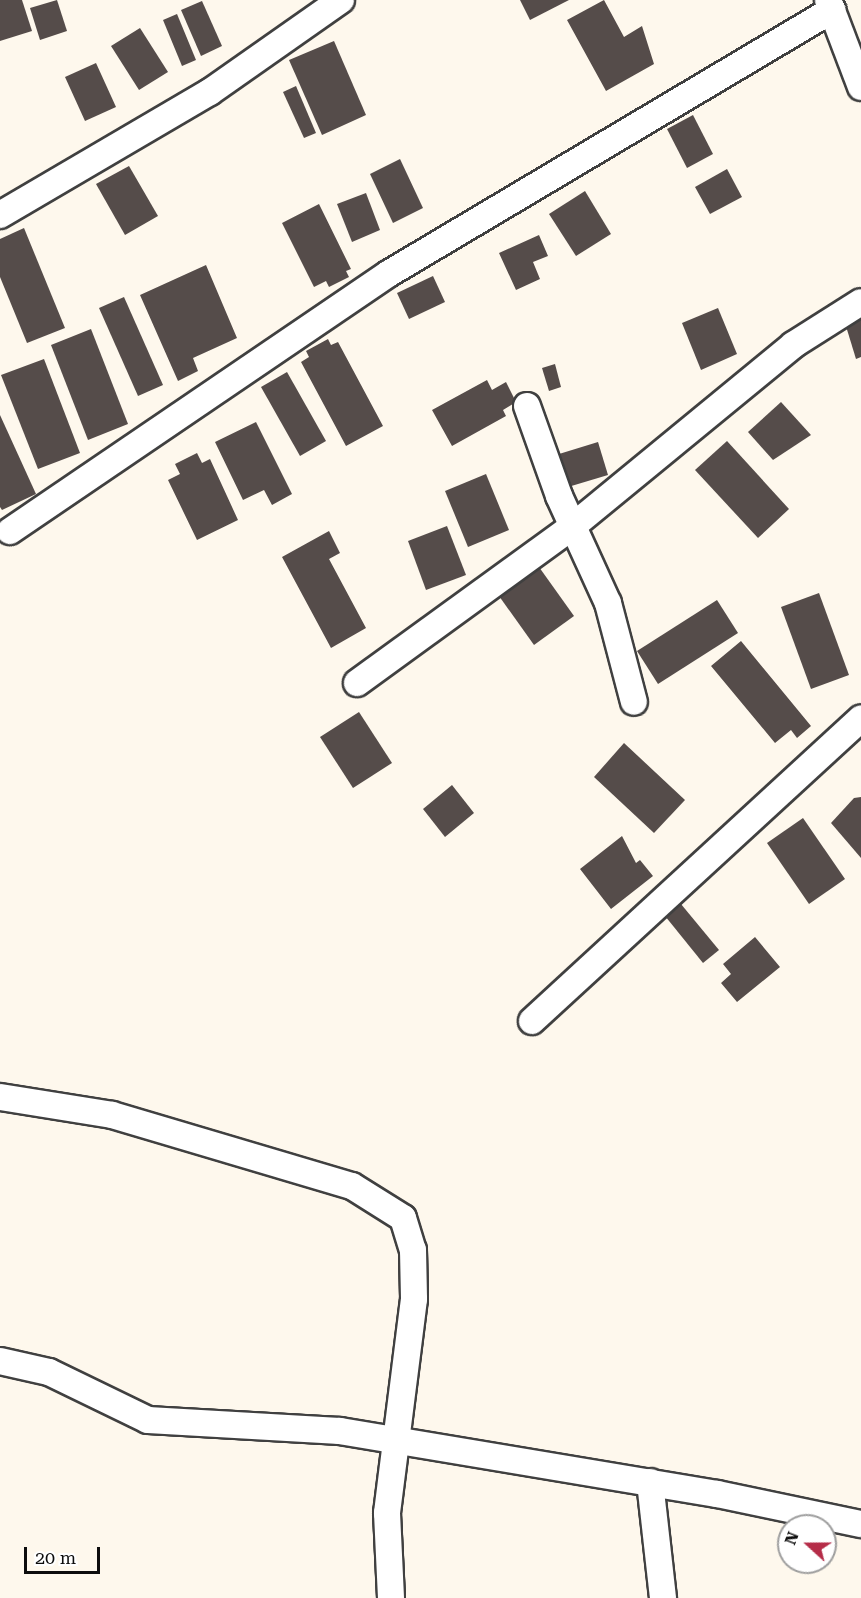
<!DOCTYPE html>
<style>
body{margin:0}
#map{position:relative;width:861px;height:1598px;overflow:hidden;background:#fef8ed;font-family:"Roboto Serif",serif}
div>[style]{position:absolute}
.building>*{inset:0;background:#554c4a}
.roads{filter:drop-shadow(2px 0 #404040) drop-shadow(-2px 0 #404040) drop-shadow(0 2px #404040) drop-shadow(0 -2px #404040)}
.street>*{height:26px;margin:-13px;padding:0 13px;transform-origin:13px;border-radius:13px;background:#fff}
span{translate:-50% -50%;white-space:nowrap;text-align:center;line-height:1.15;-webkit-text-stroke:6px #fff;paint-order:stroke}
.north{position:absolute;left:777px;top:1514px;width:60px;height:60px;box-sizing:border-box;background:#fff;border:2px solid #9e9e9e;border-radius:50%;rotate:291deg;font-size:16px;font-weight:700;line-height:24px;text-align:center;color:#0d0d0d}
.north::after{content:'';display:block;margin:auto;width:21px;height:27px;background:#b52c48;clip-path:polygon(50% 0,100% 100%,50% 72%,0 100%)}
.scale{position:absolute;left:24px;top:1547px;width:76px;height:27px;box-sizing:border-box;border:3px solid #0d0d0d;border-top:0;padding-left:8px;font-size:18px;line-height:21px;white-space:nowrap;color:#0d0d0d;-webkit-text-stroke:4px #fff;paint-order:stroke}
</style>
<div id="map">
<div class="building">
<div style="clip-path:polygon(0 0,22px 0,32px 31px,0 41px)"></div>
<div style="clip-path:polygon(57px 0,67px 31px,40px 40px,30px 8px)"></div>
<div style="clip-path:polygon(520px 0,569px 0,530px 20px)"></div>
<div style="clip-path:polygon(604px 0,624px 37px,642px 26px,654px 64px,606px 91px,567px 20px)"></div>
<div style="clip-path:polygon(202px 1px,222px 46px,201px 56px,181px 10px)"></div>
<div style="clip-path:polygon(177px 14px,196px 60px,182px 66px,163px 20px)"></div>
<div style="clip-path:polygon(140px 28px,168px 72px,139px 90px,111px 46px)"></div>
<div style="clip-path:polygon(334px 41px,366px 115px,322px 135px,289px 60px)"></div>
<div style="clip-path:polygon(96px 63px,116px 107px,85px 121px,65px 77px)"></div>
<div style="clip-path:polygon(296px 86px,316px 133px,304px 138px,283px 92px)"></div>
<div style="clip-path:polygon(693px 115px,713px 154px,687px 168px,667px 129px)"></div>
<div style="clip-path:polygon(400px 159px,423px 208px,393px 223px,370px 174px)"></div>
<div style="clip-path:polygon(129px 166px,158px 216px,125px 235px,96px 184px)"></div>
<div style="clip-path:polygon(727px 169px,742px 197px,710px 214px,695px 187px)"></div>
<div style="clip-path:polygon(585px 191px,611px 234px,576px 256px,549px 214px)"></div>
<div style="clip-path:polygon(366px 193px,380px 230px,352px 242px,337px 204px)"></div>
<div style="clip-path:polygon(319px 204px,351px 269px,346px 271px,349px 277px,329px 287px,326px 281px,314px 287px,282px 223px)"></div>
<div style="clip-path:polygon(24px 228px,65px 328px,27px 343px,0 277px,0 239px)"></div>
<div style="clip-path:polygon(539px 235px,548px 256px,533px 262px,540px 279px,516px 290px,499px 253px)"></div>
<div style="clip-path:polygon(206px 265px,237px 338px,193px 358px,198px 371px,178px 381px,140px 295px)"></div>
<div style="clip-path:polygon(433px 276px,445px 302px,409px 319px,397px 293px)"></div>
<div style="clip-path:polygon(124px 297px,163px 385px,138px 396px,99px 308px)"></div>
<div style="clip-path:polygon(718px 308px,737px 354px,701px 370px,682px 323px)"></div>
<div style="clip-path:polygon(861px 318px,861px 357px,856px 359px,845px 323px)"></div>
<div style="clip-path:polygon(91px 329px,128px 424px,88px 440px,51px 345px)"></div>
<div style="clip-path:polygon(328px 339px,331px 345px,338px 342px,383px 426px,346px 446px,301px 362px,309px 357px,306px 351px)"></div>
<div style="clip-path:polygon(44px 359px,80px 453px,38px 469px,1px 375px)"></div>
<div style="clip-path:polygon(555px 364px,561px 387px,549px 391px,542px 368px)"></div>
<div style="clip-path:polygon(287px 372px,326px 441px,300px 456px,261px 387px)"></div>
<div style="clip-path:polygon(487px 380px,492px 390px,506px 382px,516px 402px,503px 410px,506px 416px,452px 446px,432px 410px)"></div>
<div style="clip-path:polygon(781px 402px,811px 435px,773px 460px,748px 432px)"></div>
<div style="clip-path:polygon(0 415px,36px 494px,2px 510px,0 507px)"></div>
<div style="clip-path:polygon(256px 422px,292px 494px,272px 505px,264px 490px,243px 500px,215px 442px)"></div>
<div style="clip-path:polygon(727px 441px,789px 509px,758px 538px,695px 470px)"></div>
<div style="clip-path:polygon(598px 442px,608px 475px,568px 487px,559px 454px)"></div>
<div style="clip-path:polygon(197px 453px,202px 463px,210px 459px,238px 520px,197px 540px,168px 480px,180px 474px,175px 464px)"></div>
<div style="clip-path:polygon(486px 474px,509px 530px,468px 547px,445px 491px)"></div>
<div style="clip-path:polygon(447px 526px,466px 575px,426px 590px,408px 541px)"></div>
<div style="clip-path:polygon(329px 531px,340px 553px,329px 559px,366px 628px,331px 648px,282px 557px)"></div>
<div style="clip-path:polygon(539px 567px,574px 616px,534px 645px,499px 596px)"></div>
<div style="clip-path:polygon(819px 593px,849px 675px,811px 689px,781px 607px)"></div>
<div style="clip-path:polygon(717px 600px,738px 633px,658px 684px,637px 651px)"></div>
<div style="clip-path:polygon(741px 641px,811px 726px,797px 738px,791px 730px,775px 743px,711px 666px)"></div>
<div style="clip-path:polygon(359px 712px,392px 763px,353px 788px,320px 737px)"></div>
<div style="clip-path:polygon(624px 743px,685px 800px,654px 833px,594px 777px)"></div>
<div style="clip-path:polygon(452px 785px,474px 813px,445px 837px,423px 809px)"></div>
<div style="clip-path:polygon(861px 797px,861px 858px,831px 823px,854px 798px)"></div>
<div style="clip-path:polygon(803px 818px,845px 879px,809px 904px,767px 843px)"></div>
<div style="clip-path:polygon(622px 836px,636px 863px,640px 860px,653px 876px,611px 909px,580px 869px)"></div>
<div style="clip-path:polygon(676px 898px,719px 950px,703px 963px,661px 911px)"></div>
<div style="clip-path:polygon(755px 937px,780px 967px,737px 1002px,721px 983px,731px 974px,723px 964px)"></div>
</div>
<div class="roads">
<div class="street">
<div style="left:828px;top:0;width:93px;rotate:69.2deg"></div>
<div style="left:0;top:215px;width:243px;rotate:-30.4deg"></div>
<div style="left:210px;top:92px;width:160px;rotate:-35.1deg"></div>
<div style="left:527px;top:406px;width:96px;rotate:70.4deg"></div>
<div style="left:559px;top:496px;width:118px;rotate:65.4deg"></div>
<div style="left:608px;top:603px;width:102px;rotate:75.3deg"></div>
<div style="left:10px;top:531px;width:457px;rotate:-34.2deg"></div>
<div style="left:388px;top:274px;width:517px;rotate:-30.74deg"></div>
<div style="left:357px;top:683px;width:267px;rotate:-36deg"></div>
<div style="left:573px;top:526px;width:285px;rotate:-39.4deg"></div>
<div style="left:793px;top:345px;width:80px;rotate:-32.3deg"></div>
<div style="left:532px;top:1021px;width:447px;rotate:-42.6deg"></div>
<div style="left:0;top:1097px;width:113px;rotate:9.1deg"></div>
<div style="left:112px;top:1115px;width:250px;rotate:16.5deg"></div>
<div style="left:352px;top:1186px;width:60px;rotate:32.1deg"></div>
<div style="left:403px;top:1218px;width:34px;rotate:73deg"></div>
<div style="left:413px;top:1250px;width:49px;rotate:88.8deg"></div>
<div style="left:414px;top:1299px;width:216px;rotate:97.2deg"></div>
<div style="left:387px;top:1513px;width:85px;rotate:87.3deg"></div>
<div style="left:0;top:1361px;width:50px;rotate:12.7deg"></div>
<div style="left:49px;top:1372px;width:110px;rotate:25.9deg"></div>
<div style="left:148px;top:1420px;width:192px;rotate:3.3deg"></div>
<div style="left:340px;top:1431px;width:382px;rotate:9.5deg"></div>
<div style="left:717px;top:1494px;width:147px;rotate:11.8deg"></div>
<div style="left:650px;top:1482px;width:117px;rotate:83.6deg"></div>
</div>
</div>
<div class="north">N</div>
<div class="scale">20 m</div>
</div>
